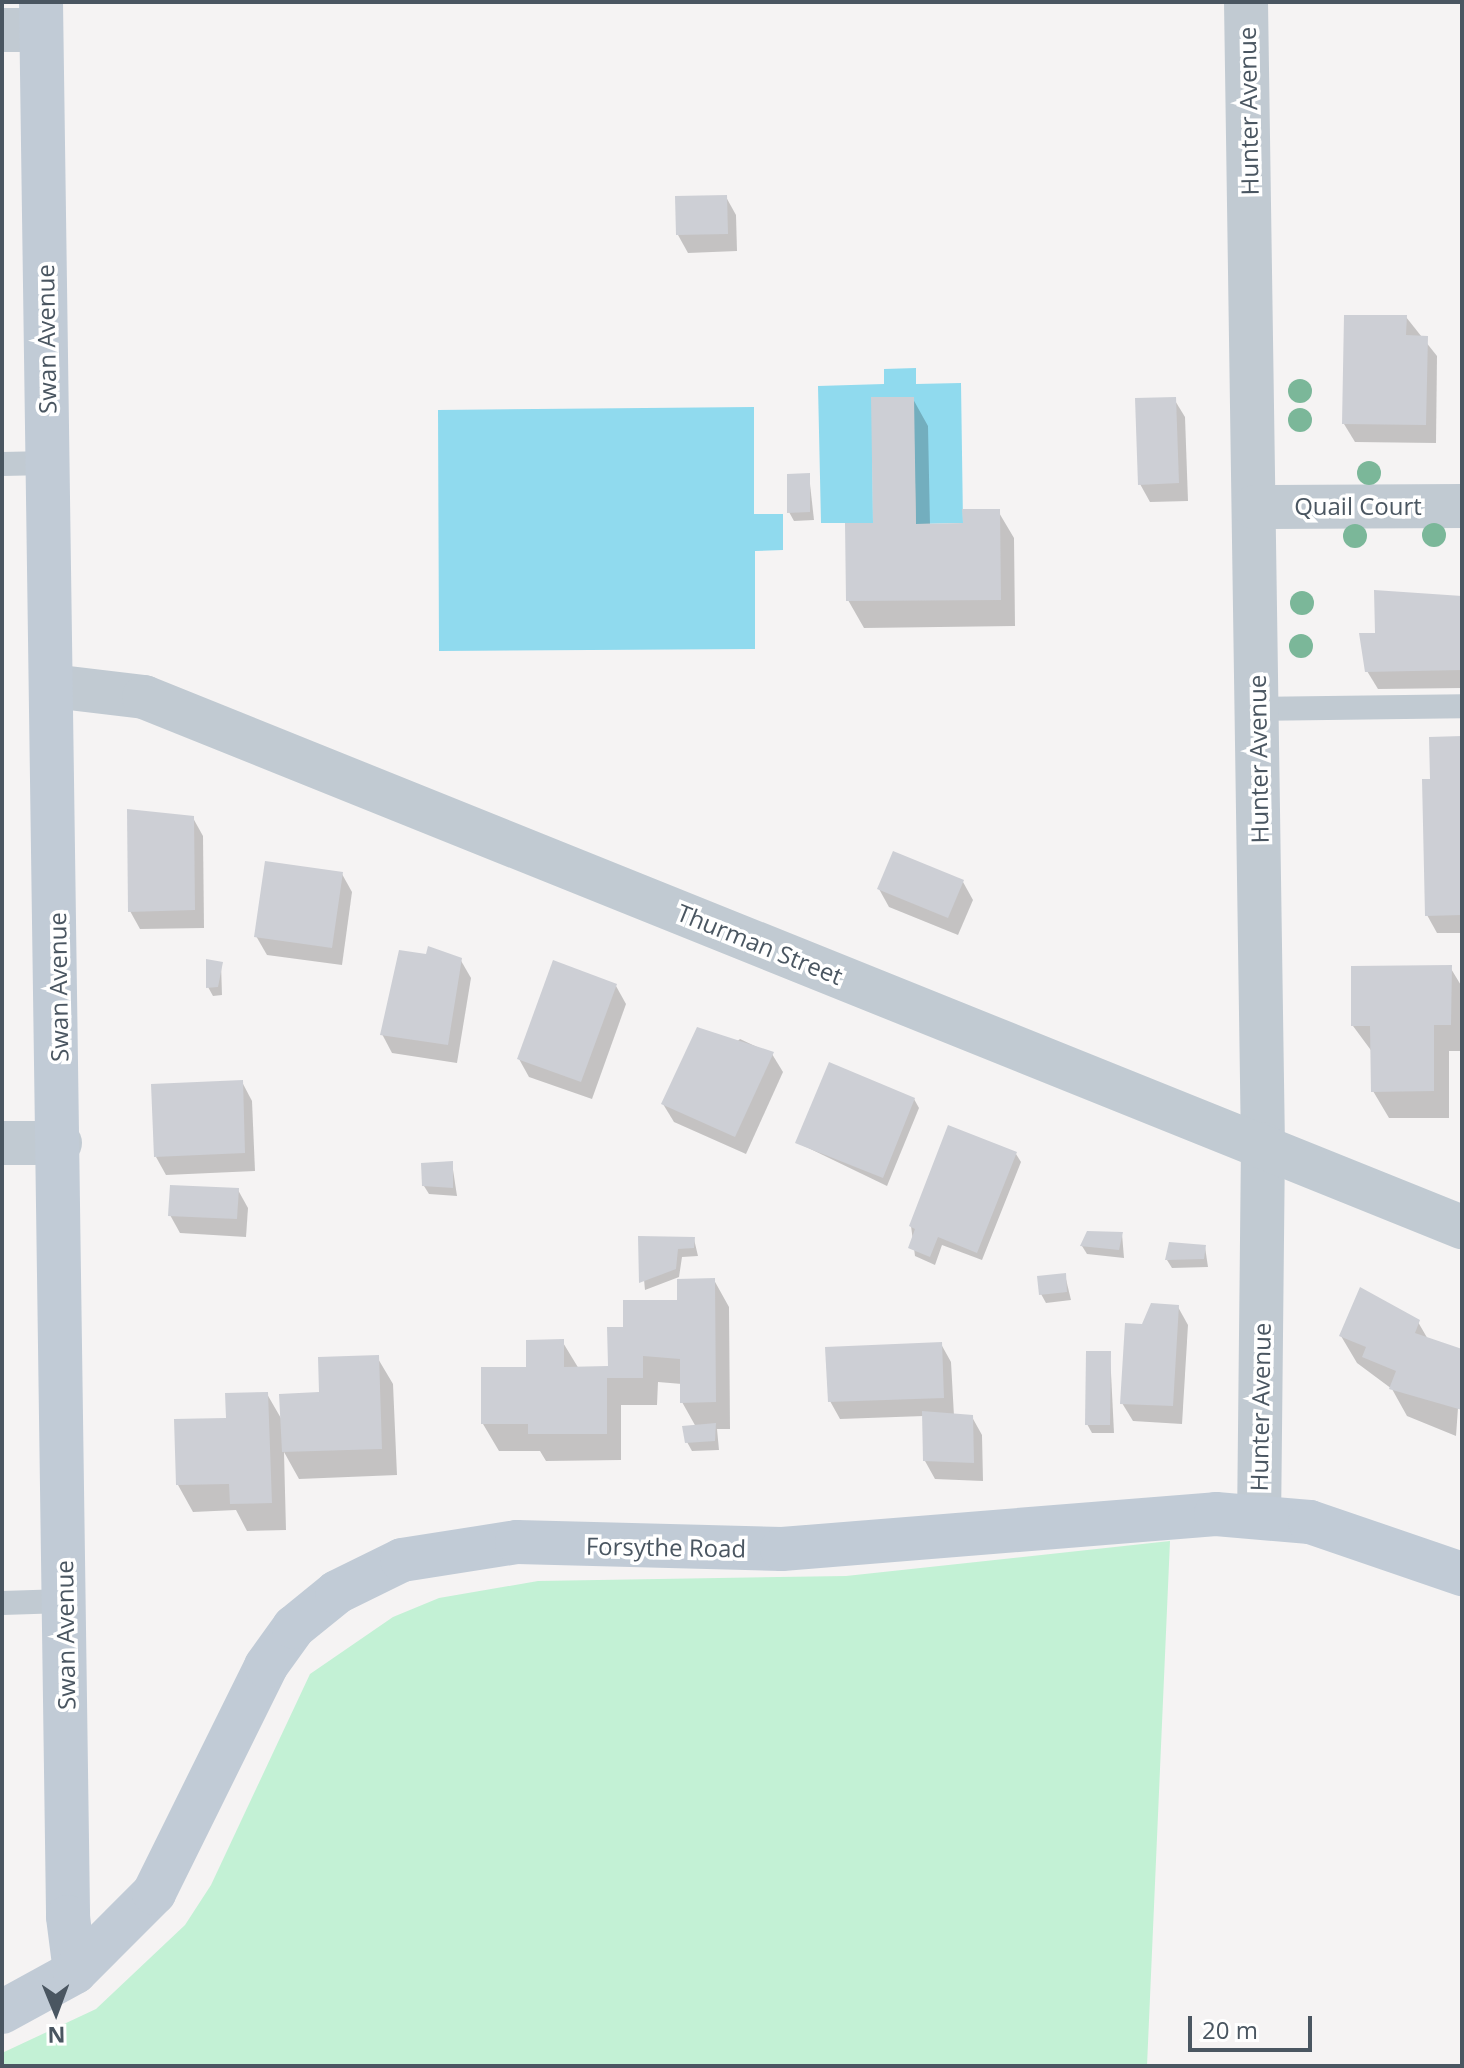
<!DOCTYPE html>
<style>
body{margin:0}
#map{position:relative;width:1464px;height:2068px;overflow:hidden;background:#f5f3f3;font-family:"Open Sans",sans-serif}
div>[style]{position:absolute}
.green>*{inset:0;background:#c3f1d5}
.water>*{inset:0;background:#90daee}
.shadow>*{inset:0;background:#0003}
.building>*{inset:0;background:#cdcfd5}
.lane>*{height:24px;margin:-12px;padding:0 12px;transform-origin:12px;border-radius:12px;background:#c1cad2}
.street>*{height:44px;margin:-22px;padding:0 22px;transform-origin:22px;border-radius:22px;background:#c1cad2}
.secondary>*{height:44px;margin:-22px;padding:0 22px;transform-origin:22px;border-radius:22px;background:#c1cbd6}
.trees>*{width:24px;height:24px;margin:-12px;border-radius:50%;background:#7bb799}
span{translate:-50% -50%;white-space:nowrap;text-align:center;line-height:1.15;-webkit-text-stroke:7px #fff;paint-order:stroke}
.street-label{font-size:24px;color:#4a5661}
.frame{position:absolute;inset:0;border:4px solid #4a5661;pointer-events:none}
.north{position:absolute;left:16px;top:1972px;width:80px;height:80px;-webkit-text-stroke:6px #fff;paint-order:stroke;rotate:179deg;font-size:22px;font-weight:700;line-height:32px;text-align:center;color:#4a5661}
.north::after{content:'';display:block;margin:auto;width:28px;height:36px;background:#4a5661;clip-path:polygon(50% 0,100% 100%,50% 72%,0 100%)}
.scale{position:absolute;left:1188px;top:2016px;width:124px;height:36px;box-sizing:border-box;border:4px solid #4a5661;border-top:0;padding-left:10px;font-size:24px;line-height:28px;white-space:nowrap;color:#4a5661;-webkit-text-stroke:6px #fff;paint-order:stroke}
</style>
<div id="map">
<div class="green">
<div style="clip-path:polygon(1170px 1541px,1147px 2066px,2px 2066px,2px 2053px,96px 2009px,185px 1925px,211px 1885px,310px 1674px,393px 1617px,439px 1598px,538px 1581px,846px 1576px)"></div>
</div>
<div class="water">
<div style="clip-path:polygon(916px 368px,916px 384px,961px 383px,963px 523px,916px 524px,913px 397px,872px 397px,873px 523px,821px 523px,818px 386px,884px 384px,884px 369px)"></div>
<div style="clip-path:polygon(754px 407px,754px 514px,783px 514px,783px 550px,755px 551px,755px 649px,439px 651px,438px 410px)"></div>
</div>
<div class="shadow">
<div style="clip-path:polygon(726px 197px,736px 215px,737px 251px,688px 253px,678px 235px)"></div>
<div style="clip-path:polygon(1406px 317px,1437px 356px,1436px 443px,1355px 442px,1344px 424px)"></div>
<div style="clip-path:polygon(913px 399px,928px 426px,930px 525px,965px 525px,998px 511px,1014px 538px,1015px 626px,864px 628px,848px 600px)"></div>
<div style="clip-path:polygon(1174px 399px,1185px 417px,1188px 501px,1150px 502px,1140px 484px)"></div>
<div style="clip-path:polygon(809px 475px,814px 520px,794px 521px,789px 512px)"></div>
<div style="clip-path:polygon(1462px 600px,1462px 688px,1378px 689px,1367px 671px,1377px 635px)"></div>
<div style="clip-path:polygon(1462px 738px,1462px 933px,1437px 933px,1427px 915px,1432px 781px)"></div>
<div style="clip-path:polygon(129px 811px,193px 818px,203px 836px,204px 928px,140px 929px,130px 911px)"></div>
<div style="clip-path:polygon(342px 874px,352px 892px,342px 965px,267px 955px,256px 936px)"></div>
<div style="clip-path:polygon(963px 882px,973px 900px,958px 935px,889px 907px,879px 889px)"></div>
<div style="clip-path:polygon(428px 957px,460px 959px,471px 978px,457px 1063px,392px 1053px,382px 1034px)"></div>
<div style="clip-path:polygon(221px 964px,222px 995px,213px 996px,208px 987px)"></div>
<div style="clip-path:polygon(1450px 967px,1462px 987px,1462px 1051px,1449px 1051px,1449px 1118px,1389px 1118px,1373px 1091px,1373px 1053px,1353px 1026px)"></div>
<div style="clip-path:polygon(616px 986px,626px 1004px,592px 1099px,529px 1077px,519px 1059px)"></div>
<div style="clip-path:polygon(740px 1039px,772px 1054px,783px 1072px,746px 1154px,674px 1122px,663px 1104px)"></div>
<div style="clip-path:polygon(242px 1082px,252px 1101px,255px 1171px,166px 1175px,156px 1157px)"></div>
<div style="clip-path:polygon(914px 1099px,919px 1108px,887px 1186px,798px 1143px)"></div>
<div style="clip-path:polygon(1016px 1154px,1021px 1162px,982px 1260px,942px 1245px,935px 1265px,915px 1256px,911px 1226px)"></div>
<div style="clip-path:polygon(452px 1163px,457px 1196px,429px 1194px,424px 1186px)"></div>
<div style="clip-path:polygon(238px 1190px,248px 1208px,246px 1237px,180px 1233px,170px 1215px)"></div>
<div style="clip-path:polygon(1122px 1234px,1124px 1258px,1087px 1254px,1082px 1246px)"></div>
<div style="clip-path:polygon(640px 1238px,694px 1239px,698px 1256px,682px 1257px,679px 1277px,645px 1290px)"></div>
<div style="clip-path:polygon(1205px 1247px,1208px 1267px,1172px 1268px,1167px 1260px)"></div>
<div style="clip-path:polygon(1065px 1275px,1071px 1300px,1046px 1303px,1041px 1294px)"></div>
<div style="clip-path:polygon(714px 1280px,729px 1307px,730px 1429px,717px 1429px,719px 1450px,692px 1451px,687px 1442px,696px 1427px,682px 1402px,682px 1384px,658px 1382px,657px 1405px,621px 1405px,621px 1460px,546px 1461px,540px 1451px,499px 1451px,483px 1424px,562px 1341px,579px 1369px,610px 1368px,625px 1329px)"></div>
<div style="clip-path:polygon(1361px 1289px,1418px 1322px,1429px 1341px,1462px 1352px,1456px 1436px,1407px 1416px,1392px 1389px,1357px 1363px,1341px 1336px)"></div>
<div style="clip-path:polygon(1178px 1307px,1188px 1325px,1182px 1424px,1133px 1421px,1122px 1403px,1144px 1326px)"></div>
<div style="clip-path:polygon(941px 1344px,951px 1362px,954px 1416px,972px 1417px,982px 1435px,983px 1481px,935px 1479px,925px 1461px,924px 1416px,840px 1419px,830px 1401px)"></div>
<div style="clip-path:polygon(1110px 1353px,1114px 1433px,1092px 1433px,1087px 1424px)"></div>
<div style="clip-path:polygon(377px 1357px,393px 1384px,397px 1475px,299px 1479px,284px 1452px,286px 1530px,247px 1531px,236px 1510px,193px 1512px,178px 1485px,228px 1420px,267px 1394px,282px 1420px)"></div>
</div>
<div class="building">
<div style="clip-path:polygon(727px 195px,728px 234px,676px 235px,675px 196px)"></div>
<div style="clip-path:polygon(1344px 315px,1407px 315px,1406px 335px,1428px 336px,1426px 425px,1342px 424px)"></div>
<div style="clip-path:polygon(871px 397px,914px 397px,916px 524px,963px 523px,962px 509px,1000px 509px,1001px 600px,846px 601px,845px 523px,873px 523px)"></div>
<div style="clip-path:polygon(1176px 397px,1179px 483px,1138px 485px,1135px 398px)"></div>
<div style="clip-path:polygon(810px 473px,810px 512px,787px 513px,787px 474px)"></div>
<div style="clip-path:polygon(1374px 590px,1462px 596px,1462px 670px,1365px 672px,1359px 633px,1375px 633px)"></div>
<div style="clip-path:polygon(1462px 736px,1462px 915px,1425px 916px,1422px 779px,1430px 779px,1429px 737px)"></div>
<div style="clip-path:polygon(127px 809px,194px 816px,195px 910px,128px 912px)"></div>
<div style="clip-path:polygon(893px 851px,964px 880px,948px 918px,877px 889px)"></div>
<div style="clip-path:polygon(265px 861px,343px 872px,332px 948px,254px 937px)"></div>
<div style="clip-path:polygon(428px 946px,462px 958px,448px 1045px,380px 1035px,399px 950px,426px 954px)"></div>
<div style="clip-path:polygon(206px 959px,223px 962px,218px 987px,206px 988px)"></div>
<div style="clip-path:polygon(553px 960px,617px 984px,581px 1082px,517px 1059px)"></div>
<div style="clip-path:polygon(1452px 965px,1451px 1025px,1434px 1025px,1434px 1091px,1371px 1092px,1370px 1026px,1351px 1026px,1351px 966px)"></div>
<div style="clip-path:polygon(697px 1027px,774px 1052px,735px 1137px,661px 1104px)"></div>
<div style="clip-path:polygon(829px 1062px,915px 1098px,883px 1178px,795px 1143px)"></div>
<div style="clip-path:polygon(243px 1080px,245px 1153px,154px 1157px,151px 1084px)"></div>
<div style="clip-path:polygon(948px 1125px,1017px 1152px,977px 1253px,938px 1237px,930px 1257px,908px 1248px,915px 1229px,909px 1226px)"></div>
<div style="clip-path:polygon(453px 1161px,453px 1188px,422px 1186px,421px 1163px)"></div>
<div style="clip-path:polygon(170px 1185px,239px 1188px,237px 1219px,168px 1216px)"></div>
<div style="clip-path:polygon(1087px 1231px,1123px 1232px,1119px 1250px,1080px 1246px)"></div>
<div style="clip-path:polygon(638px 1236px,695px 1237px,694px 1248px,678px 1249px,676px 1269px,639px 1283px)"></div>
<div style="clip-path:polygon(1169px 1242px,1206px 1245px,1204px 1259px,1165px 1260px)"></div>
<div style="clip-path:polygon(1066px 1273px,1067px 1292px,1039px 1295px,1037px 1276px)"></div>
<div style="clip-path:polygon(715px 1278px,716px 1402px,680px 1403px,680px 1359px,643px 1356px,643px 1378px,607px 1378px,607px 1434px,528px 1434px,528px 1424px,481px 1424px,481px 1367px,526px 1367px,526px 1340px,564px 1339px,564px 1367px,608px 1366px,607px 1327px,623px 1327px,623px 1300px,677px 1300px,677px 1279px)"></div>
<div style="clip-path:polygon(1360px 1287px,1420px 1320px,1415px 1333px,1462px 1349px,1462px 1410px,1389px 1389px,1396px 1371px,1362px 1357px,1366px 1347px,1339px 1336px)"></div>
<div style="clip-path:polygon(1151px 1303px,1179px 1305px,1173px 1406px,1120px 1404px,1125px 1323px,1142px 1324px)"></div>
<div style="clip-path:polygon(942px 1342px,944px 1398px,828px 1402px,825px 1347px)"></div>
<div style="clip-path:polygon(1086px 1351px,1111px 1351px,1110px 1425px,1085px 1425px)"></div>
<div style="clip-path:polygon(379px 1355px,382px 1449px,282px 1452px,279px 1394px,319px 1392px,318px 1357px)"></div>
<div style="clip-path:polygon(268px 1392px,272px 1503px,230px 1504px,229px 1484px,176px 1485px,174px 1419px,226px 1418px,225px 1393px)"></div>
<div style="clip-path:polygon(922px 1411px,973px 1415px,974px 1463px,923px 1461px)"></div>
<div style="clip-path:polygon(716px 1423px,715px 1441px,685px 1443px,682px 1426px)"></div>
</div>
<div class="lane">
<div style="left:2px;top:464px;width:46px;rotate:-1.2deg"></div>
<div style="left:1257px;top:709px;width:205px;rotate:-0.8deg"></div>
<div style="left:2px;top:1603px;width:63px;rotate:-1.8deg"></div>
</div>
<div class="street">
<div style="left:1246px;top:2px;width:1142px;rotate:89.15deg"></div>
<div style="left:1263px;top:1144px;width:372px;rotate:90.6deg"></div>
<div style="left:2px;top:30px;width:39px"></div>
<div style="left:1254px;top:507px;width:208px;rotate:-0.3deg"></div>
<div style="left:52px;top:686px;width:93px;rotate:6.8deg"></div>
<div style="left:144px;top:697px;width:1421px;rotate:21.91deg"></div>
<div style="left:2px;top:1143px;width:58px"></div>
</div>
<div class="secondary">
<div style="left:41px;top:2px;width:1915px;rotate:89.19deg"></div>
<div style="left:68px;top:1917px;width:55px;rotate:82.7deg"></div>
<div style="left:2px;top:2012px;width:83px;rotate:-28.7deg"></div>
<div style="left:75px;top:1972px;width:112px;rotate:-45deg"></div>
<div style="left:154px;top:1893px;width:253px;rotate:-63.7deg"></div>
<div style="left:266px;top:1666px;width:48px;rotate:-54.3deg"></div>
<div style="left:294px;top:1627px;width:55px;rotate:-39.1deg"></div>
<div style="left:337px;top:1592px;width:72px;rotate:-26.2deg"></div>
<div style="left:402px;top:1560px;width:116px;rotate:-8.9deg"></div>
<div style="left:517px;top:1542px;width:265px;rotate:1.5deg"></div>
<div style="left:782px;top:1549px;width:435px;rotate:-4.6deg"></div>
<div style="left:1216px;top:1514px;width:94px;rotate:4.9deg"></div>
<div style="left:1310px;top:1522px;width:161px;rotate:18.9deg"></div>
</div>
<div class="trees">
<div style="left:1300px;top:391px"></div>
<div style="left:1300px;top:420px"></div>
<div style="left:1369px;top:473px"></div>
<div style="left:1434px;top:535px"></div>
<div style="left:1355px;top:536px"></div>
<div style="left:1302px;top:603px"></div>
<div style="left:1301px;top:646px"></div>
</div>
<div class="street-label">
<span style="left:1248px;top:111px;rotate:-91deg">Hunter Avenue</span>
<span style="left:46px;top:339px;rotate:-91deg">Swan Avenue</span>
<span style="left:1358px;top:506px">Quail Court</span>
<span style="left:1258px;top:759px;rotate:-91deg">Hunter Avenue</span>
<span style="left:760px;top:944px;rotate:22deg">Thurman Street</span>
<span style="left:58px;top:987px;rotate:-91deg">Swan Avenue</span>
<span style="left:1260px;top:1407px;rotate:-89deg">Hunter Avenue</span>
<span style="left:666px;top:1547px;rotate:1deg">Forsythe Road</span>
<span style="left:65px;top:1635px;rotate:-91deg">Swan Avenue</span>
</div>
<div class="frame"></div>
<div class="north">N</div>
<div class="scale">20 m</div>
</div>
